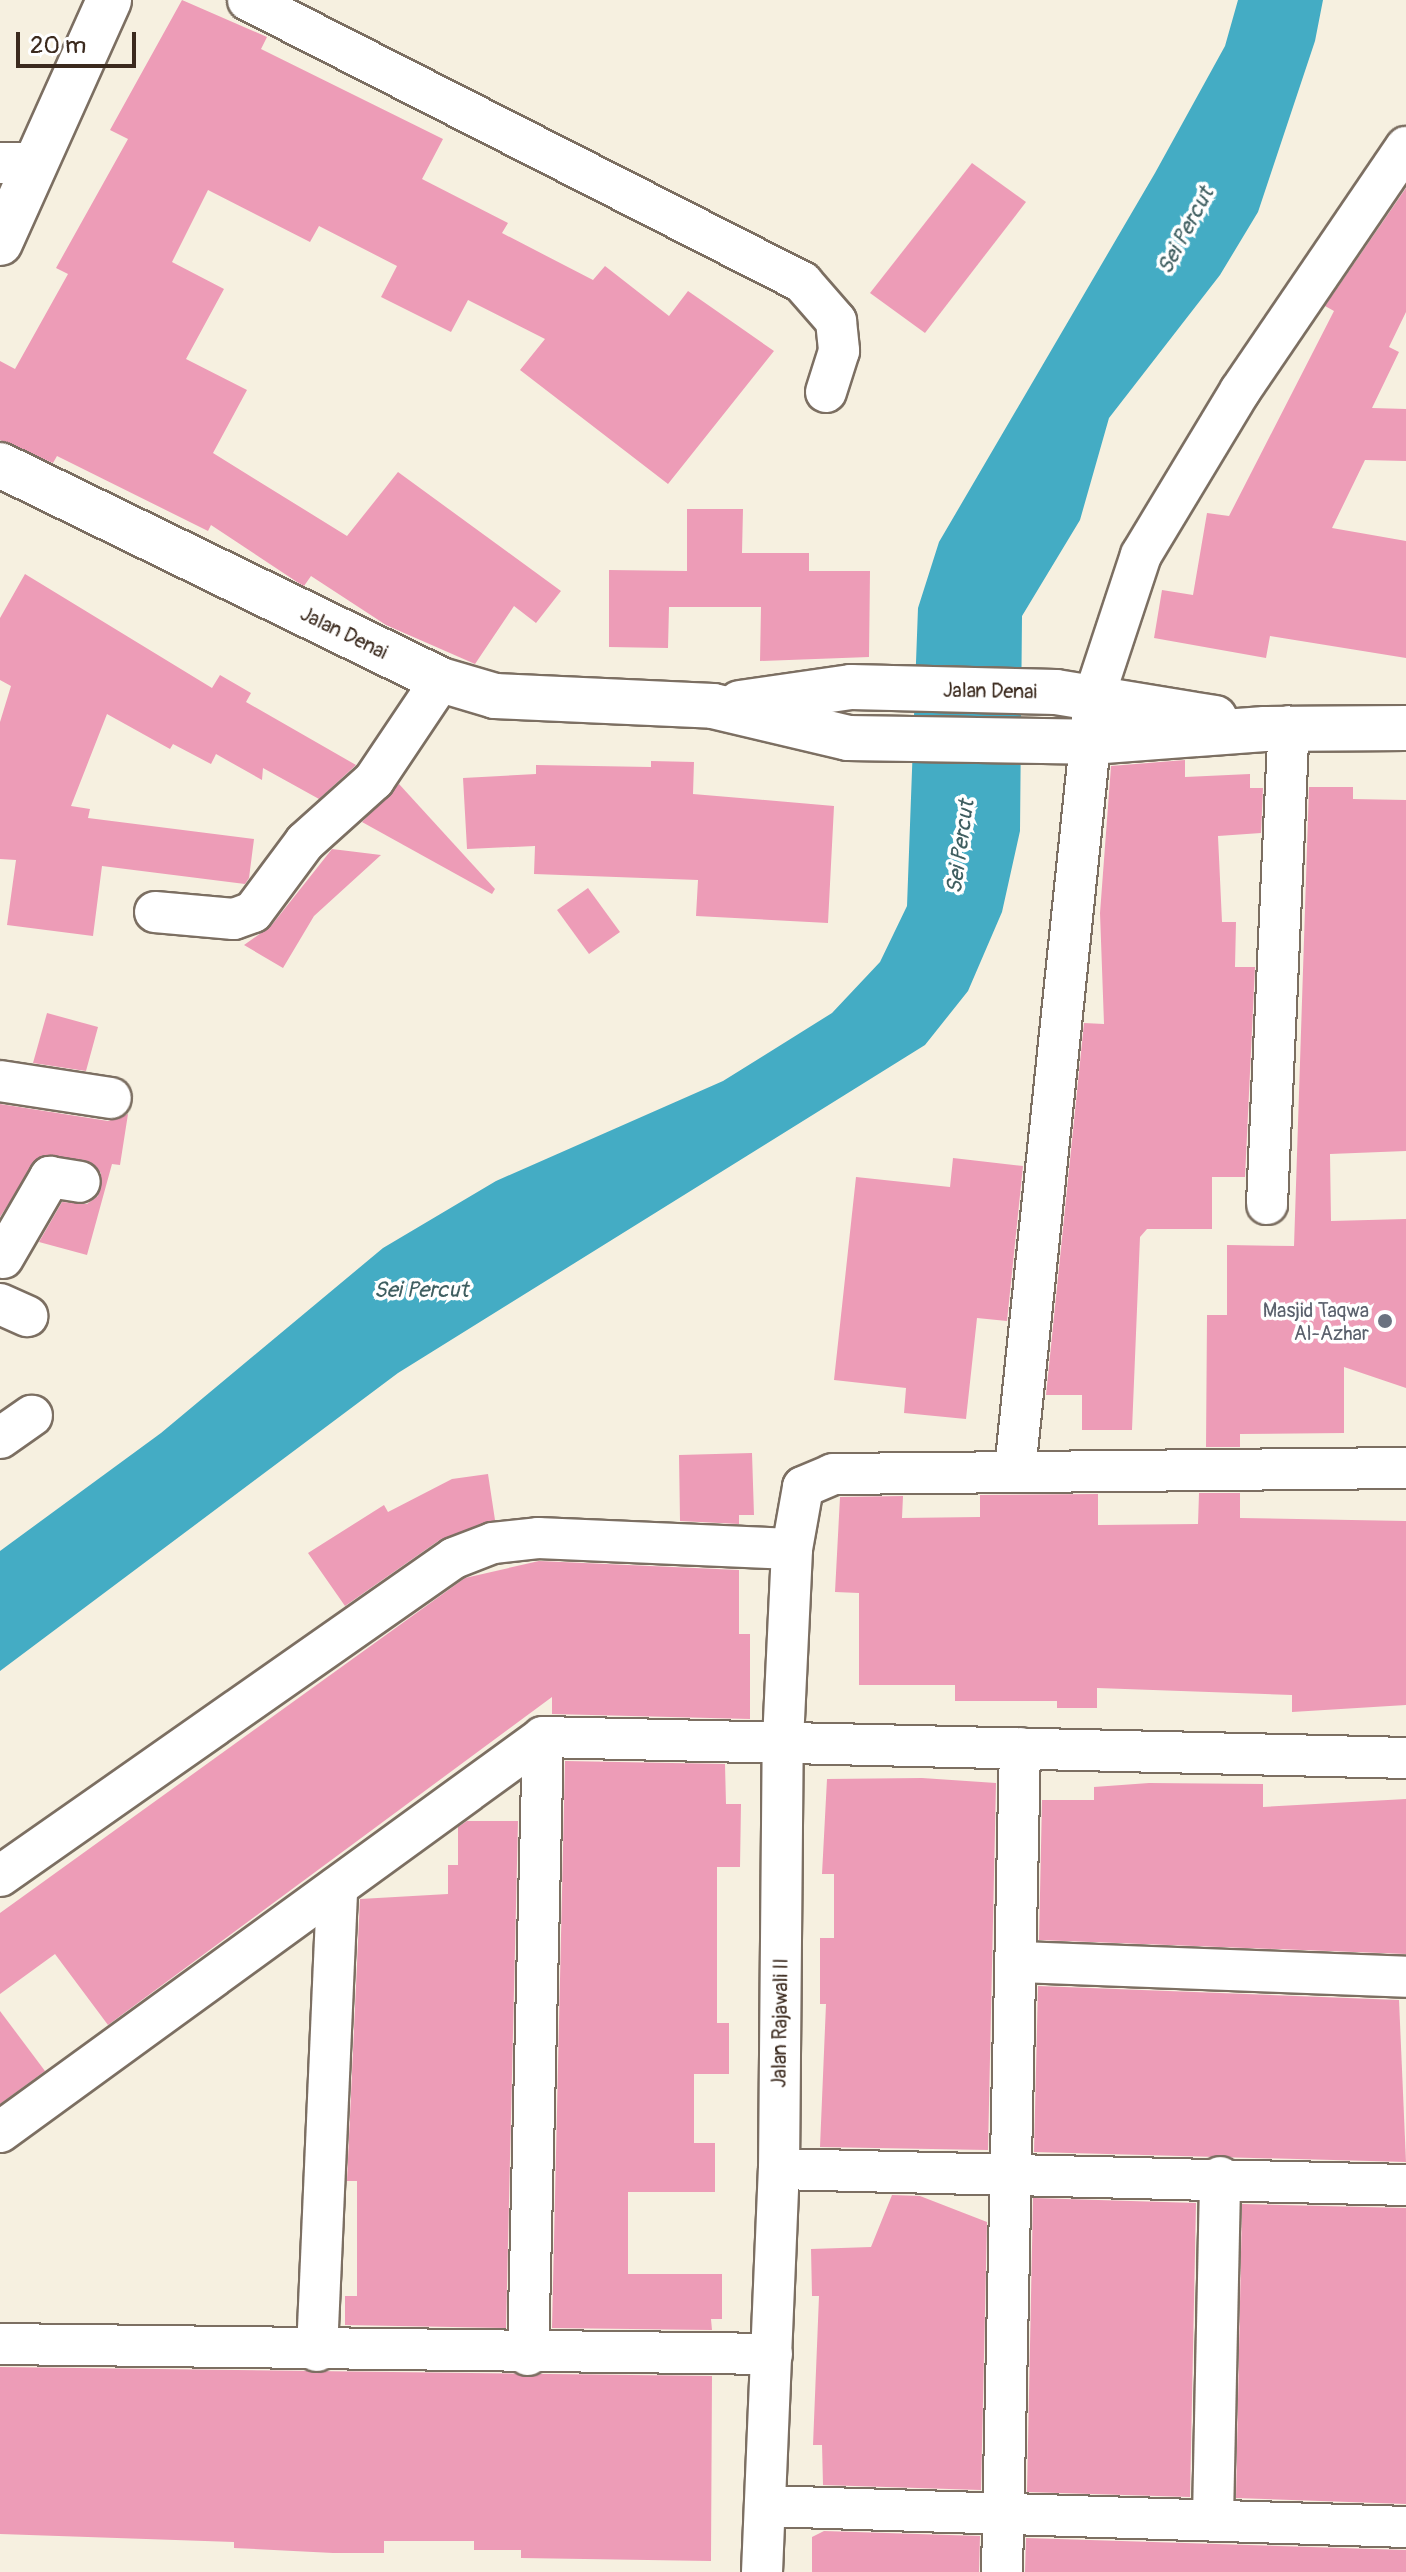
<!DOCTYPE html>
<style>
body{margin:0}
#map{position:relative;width:1406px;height:2572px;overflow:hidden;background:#f6f0e0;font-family:Pangolin,sans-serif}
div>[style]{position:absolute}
.water>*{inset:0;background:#44acc4}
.building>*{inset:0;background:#ed9cb7}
.roads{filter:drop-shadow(2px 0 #7c6f62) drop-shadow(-2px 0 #7c6f62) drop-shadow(0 2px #7c6f62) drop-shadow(0 -2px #7c6f62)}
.minor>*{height:40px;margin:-20px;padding:0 20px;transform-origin:20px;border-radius:20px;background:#fff}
.major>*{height:44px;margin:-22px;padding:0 22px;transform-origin:22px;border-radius:22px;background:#fff}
.dots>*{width:22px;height:22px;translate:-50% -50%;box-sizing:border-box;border:4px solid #fff;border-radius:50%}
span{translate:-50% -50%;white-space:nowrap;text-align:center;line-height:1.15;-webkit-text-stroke:7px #fff;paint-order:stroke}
.street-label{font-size:20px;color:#3b2a1e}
.worship-label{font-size:20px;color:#5b616d}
.right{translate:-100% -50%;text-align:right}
.water-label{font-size:22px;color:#3f5e60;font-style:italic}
.scale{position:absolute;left:16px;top:32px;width:120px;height:36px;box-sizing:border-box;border:4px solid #3b2a1e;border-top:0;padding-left:10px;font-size:24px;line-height:28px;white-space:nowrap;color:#3b2a1e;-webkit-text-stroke:6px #fff;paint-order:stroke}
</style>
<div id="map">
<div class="water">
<div style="clip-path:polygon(1238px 0,1323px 0,1315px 41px,1258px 212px,1220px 275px,1109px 418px,1080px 520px,1022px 616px,1020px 831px,1002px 912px,968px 991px,925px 1045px,398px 1373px,0 1671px,0 1551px,161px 1433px,383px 1248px,496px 1181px,723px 1081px,832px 1013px,880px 962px,907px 906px,918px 608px,939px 542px,1155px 173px,1225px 46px)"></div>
</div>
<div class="building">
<div style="clip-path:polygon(182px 0,267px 37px,261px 49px,443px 139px,422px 179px,508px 223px,502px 233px,593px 280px,605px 266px,669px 316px,688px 291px,774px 351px,668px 484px,520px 370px,545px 339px,468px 300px,451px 332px,381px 297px,397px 266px,319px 226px,310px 242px,208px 190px,172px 262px,224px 289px,186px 359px,247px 390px,213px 453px,347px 536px,398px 472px,561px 591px,536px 623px,514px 606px,475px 664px,386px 625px,311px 576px,304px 586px,297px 582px,211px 525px,208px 531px,57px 456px,53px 463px,0 440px,0 361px,15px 369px,68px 274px,56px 268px,128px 139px,110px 130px)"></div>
<div style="clip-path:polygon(972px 163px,1026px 202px,925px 333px,870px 293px)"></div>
<div style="clip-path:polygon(1406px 188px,1406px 312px,1389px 347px,1399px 352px,1372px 408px,1406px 409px,1406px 461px,1365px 460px,1332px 528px,1406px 541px,1406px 658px,1270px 636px,1266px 658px,1154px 638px,1162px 590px,1193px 595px,1207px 513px,1229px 516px,1334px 311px,1325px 306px)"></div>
<div style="clip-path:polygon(687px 509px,743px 509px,742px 553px,809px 553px,809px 571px,870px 571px,869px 657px,760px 661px,761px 607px,669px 607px,668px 648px,609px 647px,609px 570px,687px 571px)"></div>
<div style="clip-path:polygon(25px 574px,212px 688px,220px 675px,251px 693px,246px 702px,356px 765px,319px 799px,263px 768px,262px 780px,216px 754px,211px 764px,173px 744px,170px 749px,107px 714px,71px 806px,90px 809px,88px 818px,254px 839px,249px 878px,245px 884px,102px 866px,93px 936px,7px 925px,16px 860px,0 859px,0 722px,11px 686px,0 680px,0 618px)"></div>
<div style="clip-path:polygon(1185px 760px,1185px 777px,1250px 774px,1250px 788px,1263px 788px,1261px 833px,1218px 836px,1222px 922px,1236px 922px,1235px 967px,1255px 967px,1245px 1177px,1212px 1177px,1212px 1229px,1147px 1229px,1140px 1237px,1132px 1430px,1082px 1430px,1082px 1395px,1046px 1395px,1084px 1023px,1104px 1024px,1100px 913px,1111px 766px)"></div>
<div style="clip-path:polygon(651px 761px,694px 762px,693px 794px,834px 806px,828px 923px,696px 916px,698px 880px,534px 874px,535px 846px,467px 849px,463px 778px,536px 774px,536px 765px,651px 767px)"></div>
<div style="clip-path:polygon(399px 784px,495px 889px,492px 894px,362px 822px)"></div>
<div style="clip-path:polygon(1309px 787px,1353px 787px,1353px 799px,1406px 800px,1406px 1151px,1330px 1154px,1331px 1221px,1406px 1219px,1406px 1388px,1344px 1367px,1344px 1433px,1240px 1434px,1240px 1447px,1206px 1447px,1207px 1315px,1227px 1315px,1227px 1245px,1294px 1246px)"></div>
<div style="clip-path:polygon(332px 849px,381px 855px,314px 916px,283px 968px,244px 945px,271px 926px)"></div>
<div style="clip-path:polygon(588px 888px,620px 932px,589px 954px,557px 910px)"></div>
<div style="clip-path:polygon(47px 1013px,98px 1027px,86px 1071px,33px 1063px)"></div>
<div style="clip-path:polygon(0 1104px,108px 1121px,128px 1114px,120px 1165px,112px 1164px,87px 1255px,39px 1242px,62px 1202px,87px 1204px,98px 1196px,101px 1173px,85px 1160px,39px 1157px,0 1217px)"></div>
<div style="clip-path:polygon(953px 1158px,1023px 1166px,1007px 1321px,977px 1318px,966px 1419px,904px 1413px,906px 1388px,834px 1380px,856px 1177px,950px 1187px)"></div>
<div style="clip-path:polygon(752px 1453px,754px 1515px,739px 1515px,739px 1524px,680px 1521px,679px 1455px)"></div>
<div style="clip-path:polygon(488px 1474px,495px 1520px,441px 1539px,345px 1606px,308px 1553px,384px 1505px,388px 1512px,452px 1479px)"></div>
<div style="clip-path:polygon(1199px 1493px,1240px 1493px,1240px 1518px,1406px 1521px,1406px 1705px,1292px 1712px,1292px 1695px,1097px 1688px,1097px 1708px,1057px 1708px,1057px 1701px,955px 1701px,955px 1685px,859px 1685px,859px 1593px,835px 1592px,840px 1497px,903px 1496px,902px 1518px,980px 1517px,980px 1495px,1098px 1494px,1098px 1525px,1198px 1524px)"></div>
<div style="clip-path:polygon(539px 1561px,739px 1570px,739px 1634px,750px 1634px,750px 1719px,552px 1714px,552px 1697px,108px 2025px,55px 1954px,0 1994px,0 1913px,465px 1578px)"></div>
<div style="clip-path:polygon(565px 1761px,725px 1764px,726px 1804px,741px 1804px,740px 1867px,717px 1867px,717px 2023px,729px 2023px,729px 2074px,694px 2074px,694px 2143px,715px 2143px,715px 2192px,628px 2192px,628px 2274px,722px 2274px,722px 2319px,711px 2319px,712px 2330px,552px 2328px)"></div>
<div style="clip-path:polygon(922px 1778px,996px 1783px,988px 2150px,820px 2147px,826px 2004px,820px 2004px,820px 1938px,834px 1938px,834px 1874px,822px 1874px,827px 1779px)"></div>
<div style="clip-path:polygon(1149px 1783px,1263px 1784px,1263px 1807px,1406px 1799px,1406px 1954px,1039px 1940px,1042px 1800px,1094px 1800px,1094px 1787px)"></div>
<div style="clip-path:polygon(467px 1821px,518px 1821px,506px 2328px,345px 2325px,345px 2296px,357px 2296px,357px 2181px,347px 2181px,360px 1899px,448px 1894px,448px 1865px,458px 1865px,458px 1827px)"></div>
<div style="clip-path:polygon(1038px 1986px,1399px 2000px,1406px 2162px,1034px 2152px)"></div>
<div style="clip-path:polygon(0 2011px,45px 2071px,0 2104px)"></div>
<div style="clip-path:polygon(892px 2195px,920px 2196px,987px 2222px,981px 2490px,823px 2485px,822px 2445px,813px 2445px,819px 2296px,812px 2296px,811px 2249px,871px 2247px)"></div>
<div style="clip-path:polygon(1033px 2198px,1196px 2203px,1190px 2497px,1027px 2492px)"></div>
<div style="clip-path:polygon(1242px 2204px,1406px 2208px,1406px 2504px,1236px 2498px)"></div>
<div style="clip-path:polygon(0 2367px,712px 2376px,711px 2561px,521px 2558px,521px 2550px,474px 2550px,474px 2541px,384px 2541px,384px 2553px,333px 2553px,234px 2548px,234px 2542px,0 2534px)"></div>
<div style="clip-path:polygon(824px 2531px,980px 2536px,979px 2572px,812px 2572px,812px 2537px)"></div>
<div style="clip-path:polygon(1026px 2538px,1406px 2550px,1406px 2572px,1025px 2572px)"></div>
</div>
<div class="roads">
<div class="minor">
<div style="left:248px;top:0;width:622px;rotate:26.98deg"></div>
<div style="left:802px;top:282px;width:52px;rotate:48.9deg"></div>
<div style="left:836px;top:321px;width:30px;rotate:84deg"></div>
<div style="left:839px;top:351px;width:43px;rotate:107.6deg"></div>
<div style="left:0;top:163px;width:35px"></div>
<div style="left:155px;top:912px;width:79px;rotate:5.1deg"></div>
<div style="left:234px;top:919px;width:20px;rotate:-20deg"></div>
<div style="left:253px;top:912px;width:87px;rotate:-53.4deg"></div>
<div style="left:305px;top:842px;width:93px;rotate:-41.9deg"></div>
<div style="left:374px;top:780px;width:120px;rotate:-56.2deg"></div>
<div style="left:0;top:1081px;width:112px;rotate:8.7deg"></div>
<div style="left:1267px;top:1204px;width:478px;rotate:-87.4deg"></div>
<div style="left:3px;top:1258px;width:94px;rotate:-59.9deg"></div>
<div style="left:50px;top:1177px;width:30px;rotate:9deg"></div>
<div style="left:0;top:1304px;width:30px;rotate:24deg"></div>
<div style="left:0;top:1438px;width:39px;rotate:-35deg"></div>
<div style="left:1015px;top:1470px;width:780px;rotate:-84.11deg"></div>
<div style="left:1095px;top:694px;width:146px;rotate:-71.7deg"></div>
<div style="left:1141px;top:555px;width:192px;rotate:-58.9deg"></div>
<div style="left:1240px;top:391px;width:295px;rotate:-55.8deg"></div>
<div style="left:0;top:1876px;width:554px;rotate:-35.01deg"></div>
<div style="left:454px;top:1558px;width:42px;rotate:-21deg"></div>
<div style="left:493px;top:1543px;width:45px;rotate:-6.3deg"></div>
<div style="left:538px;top:1538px;width:254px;rotate:2.5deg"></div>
<div style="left:1020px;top:1962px;width:386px;rotate:2.2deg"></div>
<div style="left:0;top:2132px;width:671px;rotate:-36.03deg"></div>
<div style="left:543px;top:1737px;width:863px;rotate:1.39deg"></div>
<div style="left:779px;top:2169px;width:627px;rotate:1.46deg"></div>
<div style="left:0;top:2344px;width:772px;rotate:0.74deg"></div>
<div style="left:317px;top:2351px;width:464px;rotate:-87.5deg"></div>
<div style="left:528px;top:2355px;width:618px;rotate:-88.61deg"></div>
<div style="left:767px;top:2506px;width:639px;rotate:1.88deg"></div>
<div style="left:1213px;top:2518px;width:341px;rotate:-88.8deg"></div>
<div style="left:762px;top:2572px;width:403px;rotate:-87.6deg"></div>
<div style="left:779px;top:2169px;width:428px;rotate:-89.5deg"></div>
<div style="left:783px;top:1741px;width:192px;rotate:-87.3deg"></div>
<div style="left:792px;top:1549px;width:63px;rotate:-79.9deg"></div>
<div style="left:803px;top:1487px;width:33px;rotate:-23deg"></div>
<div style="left:833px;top:1474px;width:573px;rotate:-0.6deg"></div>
<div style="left:1002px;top:2572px;width:824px;rotate:-88.75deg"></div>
</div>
<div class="major">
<div style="left:0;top:243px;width:266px;rotate:-65.8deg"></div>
<div style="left:0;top:465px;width:491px;rotate:26deg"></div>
<div style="left:441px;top:680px;width:56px;rotate:16.5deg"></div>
<div style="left:495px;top:696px;width:218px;rotate:2.6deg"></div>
<div style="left:713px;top:706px;width:139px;rotate:13.3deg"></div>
<div style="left:848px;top:738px;width:243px;rotate:0.9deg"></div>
<div style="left:1091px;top:742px;width:174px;rotate:-4.3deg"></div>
<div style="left:1265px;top:729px;width:141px;rotate:-0.4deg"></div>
<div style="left:740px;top:703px;width:112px;rotate:-8.2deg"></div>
<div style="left:851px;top:687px;width:205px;rotate:1.4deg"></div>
<div style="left:1056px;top:692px;width:161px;rotate:9.3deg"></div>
</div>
</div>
<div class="dots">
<div style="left:1385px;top:1321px;background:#6b7280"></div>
</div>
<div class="street-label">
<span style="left:344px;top:633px;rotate:26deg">Jalan Denai</span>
<span style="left:990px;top:691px;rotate:1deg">Jalan Denai</span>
<span style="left:780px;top:2023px;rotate:-89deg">Jalan Rajawali II</span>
</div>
<div class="worship-label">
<span class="right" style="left:1369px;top:1322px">Masjid Taqwa<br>Al-Azhar</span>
</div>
<div class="water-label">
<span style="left:1186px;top:231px;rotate:-62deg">Sei Percut</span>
<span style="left:961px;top:847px;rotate:-82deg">Sei Percut</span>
<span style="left:421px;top:1291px">Sei Percut</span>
</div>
<div class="scale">20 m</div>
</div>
